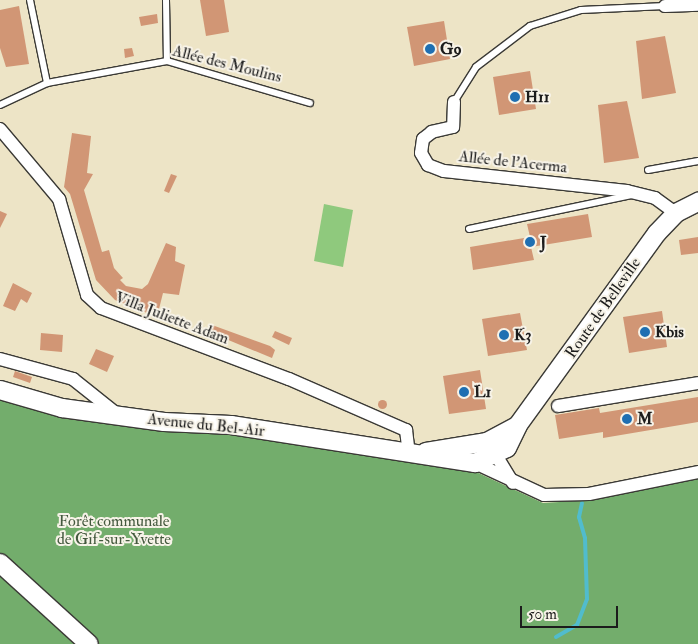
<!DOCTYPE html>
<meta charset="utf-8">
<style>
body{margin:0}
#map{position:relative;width:698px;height:644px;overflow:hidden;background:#ede4c6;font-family:"IM FELL Double Pica",serif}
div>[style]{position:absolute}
.green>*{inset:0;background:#8fc97d}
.forest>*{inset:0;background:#73ad6c}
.stream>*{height:4px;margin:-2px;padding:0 2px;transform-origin:2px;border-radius:2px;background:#51bccd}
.building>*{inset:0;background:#d19675}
.round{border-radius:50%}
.roads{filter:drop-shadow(1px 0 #3b3a36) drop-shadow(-1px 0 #3b3a36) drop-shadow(0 1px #3b3a36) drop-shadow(0 -1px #3b3a36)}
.lane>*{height:6px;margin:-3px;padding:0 3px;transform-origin:3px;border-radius:3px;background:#fff}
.street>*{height:12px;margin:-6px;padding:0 6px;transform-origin:6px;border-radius:6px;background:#fff}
.secondary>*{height:18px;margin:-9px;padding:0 9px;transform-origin:9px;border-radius:9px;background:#fff}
.dots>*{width:14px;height:14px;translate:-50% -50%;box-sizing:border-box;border:2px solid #f7f3e8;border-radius:50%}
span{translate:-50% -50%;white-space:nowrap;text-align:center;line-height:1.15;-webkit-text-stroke:4px #f7f3e8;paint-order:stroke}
.poi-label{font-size:16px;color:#1c1c1c;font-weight:700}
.left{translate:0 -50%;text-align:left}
.street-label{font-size:16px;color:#1c1c1c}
.park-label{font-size:16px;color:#44593e}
.scale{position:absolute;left:520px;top:606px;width:98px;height:22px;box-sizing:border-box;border:2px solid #1c1c1c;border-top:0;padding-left:6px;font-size:15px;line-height:18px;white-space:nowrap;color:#1c1c1c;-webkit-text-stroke:4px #f7f3e8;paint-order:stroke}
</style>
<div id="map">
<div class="green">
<div style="clip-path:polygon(324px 204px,353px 210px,343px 267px,314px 261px)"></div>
</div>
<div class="forest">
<div style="clip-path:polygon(0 400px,474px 471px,543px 503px,592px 500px,698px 477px,698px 644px,0 644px)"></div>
</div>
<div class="stream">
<div style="left:556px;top:637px;width:24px;rotate:-30deg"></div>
<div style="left:577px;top:625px;width:28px;rotate:-69deg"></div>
<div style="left:587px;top:599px;width:61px;rotate:-91.9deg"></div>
<div style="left:585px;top:538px;width:22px;rotate:-106deg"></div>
<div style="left:579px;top:517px;width:14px;rotate:-78deg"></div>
</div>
<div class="building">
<div style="clip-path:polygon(200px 0,224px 0,229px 32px,206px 36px)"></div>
<div style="clip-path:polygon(19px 6px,29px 64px,6px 67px,0 48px,0 10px)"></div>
<div style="clip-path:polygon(157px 14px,158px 23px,141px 26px,139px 17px)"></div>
<div style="clip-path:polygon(444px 21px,450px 59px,414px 66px,407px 27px)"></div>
<div style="clip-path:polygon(665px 36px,676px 93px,642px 99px,636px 41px)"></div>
<div style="clip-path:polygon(132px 48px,134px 56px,125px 58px,124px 49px)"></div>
<div style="clip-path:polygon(530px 71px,536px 109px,499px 115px,493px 77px)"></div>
<div style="clip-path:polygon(627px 101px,639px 158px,604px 163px,598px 105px)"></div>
<div style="clip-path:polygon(72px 133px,91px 136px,87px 173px,93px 174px,84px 190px,102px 252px,109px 250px,114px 268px,123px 278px,120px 280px,126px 286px,142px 289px,148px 284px,166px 243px,176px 247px,175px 261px,185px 265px,179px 295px,163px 293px,157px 317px,115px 300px,96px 280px,70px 194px,64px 187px)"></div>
<div style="clip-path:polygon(171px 174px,177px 176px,169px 193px,164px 191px)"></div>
<div style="clip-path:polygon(0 211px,7px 214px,0 228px)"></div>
<div style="clip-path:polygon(588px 214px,592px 237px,531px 247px,534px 260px,473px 270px,470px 247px,530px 237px,527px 224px)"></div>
<div style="clip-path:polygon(698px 237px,698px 253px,681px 255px,679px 240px)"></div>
<div style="clip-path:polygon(13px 283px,32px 293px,27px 303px,21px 299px,15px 311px,3px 306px)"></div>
<div style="clip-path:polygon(662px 311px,667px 347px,629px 353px,623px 317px)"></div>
<div style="clip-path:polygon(520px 313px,527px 350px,488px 356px,482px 319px)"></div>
<div style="clip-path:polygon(212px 325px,270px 346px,275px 350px,272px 358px,209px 332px)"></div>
<div style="clip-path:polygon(275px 331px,292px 338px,289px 345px,272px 337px)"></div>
<div style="clip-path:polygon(41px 333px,63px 335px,62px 352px,40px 350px)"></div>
<div style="clip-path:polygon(96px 349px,114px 356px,107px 372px,89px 364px)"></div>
<div style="clip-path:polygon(480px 370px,486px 409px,449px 414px,443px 376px)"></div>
<div style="clip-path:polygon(15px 371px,32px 377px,30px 383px,13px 377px)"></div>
<div style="clip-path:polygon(698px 397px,698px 422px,603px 438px,603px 432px,559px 439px,555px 415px,599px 408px,600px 413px)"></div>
<div class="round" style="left:377.5px;top:399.5px;width:9px;height:9px"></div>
</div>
<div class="roads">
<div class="lane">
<div style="left:30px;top:0;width:85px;rotate:78.4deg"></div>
<div style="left:166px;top:0;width:61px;rotate:89.1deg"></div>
<div style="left:454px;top:102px;width:41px;rotate:-57.8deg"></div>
<div style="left:476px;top:67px;width:68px;rotate:-37.2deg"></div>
<div style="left:530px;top:26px;width:53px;rotate:-17.4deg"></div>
<div style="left:581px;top:10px;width:84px;rotate:-2.7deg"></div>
<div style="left:0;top:105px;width:52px;rotate:-25.1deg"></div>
<div style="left:47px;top:83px;width:122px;rotate:-10.4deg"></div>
<div style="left:167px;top:61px;width:149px;rotate:16.4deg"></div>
<div style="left:648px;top:170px;width:51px;rotate:-10.2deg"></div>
<div style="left:469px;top:229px;width:171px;rotate:-11.8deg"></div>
</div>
<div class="street">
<div style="left:665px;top:6px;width:33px;rotate:-2deg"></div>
<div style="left:454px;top:102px;width:25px;rotate:92deg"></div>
<div style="left:453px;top:127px;width:22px;rotate:167deg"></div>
<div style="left:432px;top:132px;width:11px;rotate:142deg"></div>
<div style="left:423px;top:139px;width:14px;rotate:98deg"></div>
<div style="left:421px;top:153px;width:14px;rotate:60deg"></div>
<div style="left:428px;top:165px;width:17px;rotate:21deg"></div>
<div style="left:444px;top:171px;width:184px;rotate:6.2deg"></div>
<div style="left:627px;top:191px;width:29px;rotate:14deg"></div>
<div style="left:655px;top:198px;width:26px;rotate:36deg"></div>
<div style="left:0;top:129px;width:92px;rotate:49.9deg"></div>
<div style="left:59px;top:199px;width:100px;rotate:73.7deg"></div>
<div style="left:87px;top:295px;width:19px;rotate:43deg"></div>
<div style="left:101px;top:308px;width:201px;rotate:20.7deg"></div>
<div style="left:289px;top:379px;width:128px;rotate:23.6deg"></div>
<div style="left:406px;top:430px;width:23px;rotate:83deg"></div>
<div style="left:0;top:359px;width:76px;rotate:15.3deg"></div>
<div style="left:73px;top:379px;width:56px;rotate:38.5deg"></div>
<div style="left:558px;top:406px;width:142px;rotate:-9.3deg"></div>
<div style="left:491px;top:447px;width:42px;rotate:58.6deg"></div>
<div style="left:475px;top:463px;width:76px;rotate:24.9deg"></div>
<div style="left:544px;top:495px;width:45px;rotate:-1.3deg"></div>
<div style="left:589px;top:494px;width:111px;rotate:-11.4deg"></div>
</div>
<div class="secondary">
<div style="left:0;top:390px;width:65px;rotate:16.2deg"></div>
<div style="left:62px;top:408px;width:103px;rotate:7.8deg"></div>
<div style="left:164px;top:422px;width:67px;rotate:2.6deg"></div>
<div style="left:231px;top:425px;width:247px;rotate:8.9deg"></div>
<div style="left:475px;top:463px;width:35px;rotate:-25deg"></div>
<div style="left:507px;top:448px;width:25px;rotate:-64deg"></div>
<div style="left:518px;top:425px;width:237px;rotate:-54.1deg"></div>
<div style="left:657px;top:233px;width:28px;rotate:-46deg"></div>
<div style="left:676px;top:213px;width:25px;rotate:-27deg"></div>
<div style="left:426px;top:452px;width:62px;rotate:-9.3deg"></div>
<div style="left:487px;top:442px;width:34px;rotate:-28deg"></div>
<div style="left:0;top:563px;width:120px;rotate:42.3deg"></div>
</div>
</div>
<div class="dots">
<div style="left:430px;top:49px;background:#1f6fb2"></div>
<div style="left:515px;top:97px;background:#1f6fb2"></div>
<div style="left:530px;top:242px;background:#1f6fb2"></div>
<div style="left:645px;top:332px;background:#1f6fb2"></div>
<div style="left:504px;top:335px;background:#1f6fb2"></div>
<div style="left:464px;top:392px;background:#1f6fb2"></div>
<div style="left:627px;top:419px;background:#1f6fb2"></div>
</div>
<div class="poi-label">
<span class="left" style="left:440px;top:49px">G9</span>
<span class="left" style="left:525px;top:97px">H11</span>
<span class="left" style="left:540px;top:242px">J</span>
<span class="left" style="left:655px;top:332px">Kbis</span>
<span class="left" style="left:514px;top:335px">K3</span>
<span class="left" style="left:474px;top:392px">L1</span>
<span class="left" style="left:637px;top:419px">M</span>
</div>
<div class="street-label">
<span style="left:227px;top:64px;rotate:14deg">Allée des Moulins</span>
<span style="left:513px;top:162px;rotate:6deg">Allée de l'Acerma</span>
<span style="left:603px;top:308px;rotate:-55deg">Route de Belleville</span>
<span style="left:172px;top:318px;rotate:21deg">Villa Juliette Adam</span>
<span style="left:206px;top:425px;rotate:6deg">Avenue du Bel-Air</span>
</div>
<div class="park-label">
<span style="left:114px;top:530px">Forêt communale<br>de Gif-sur-Yvette</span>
</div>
<div class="scale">50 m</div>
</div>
